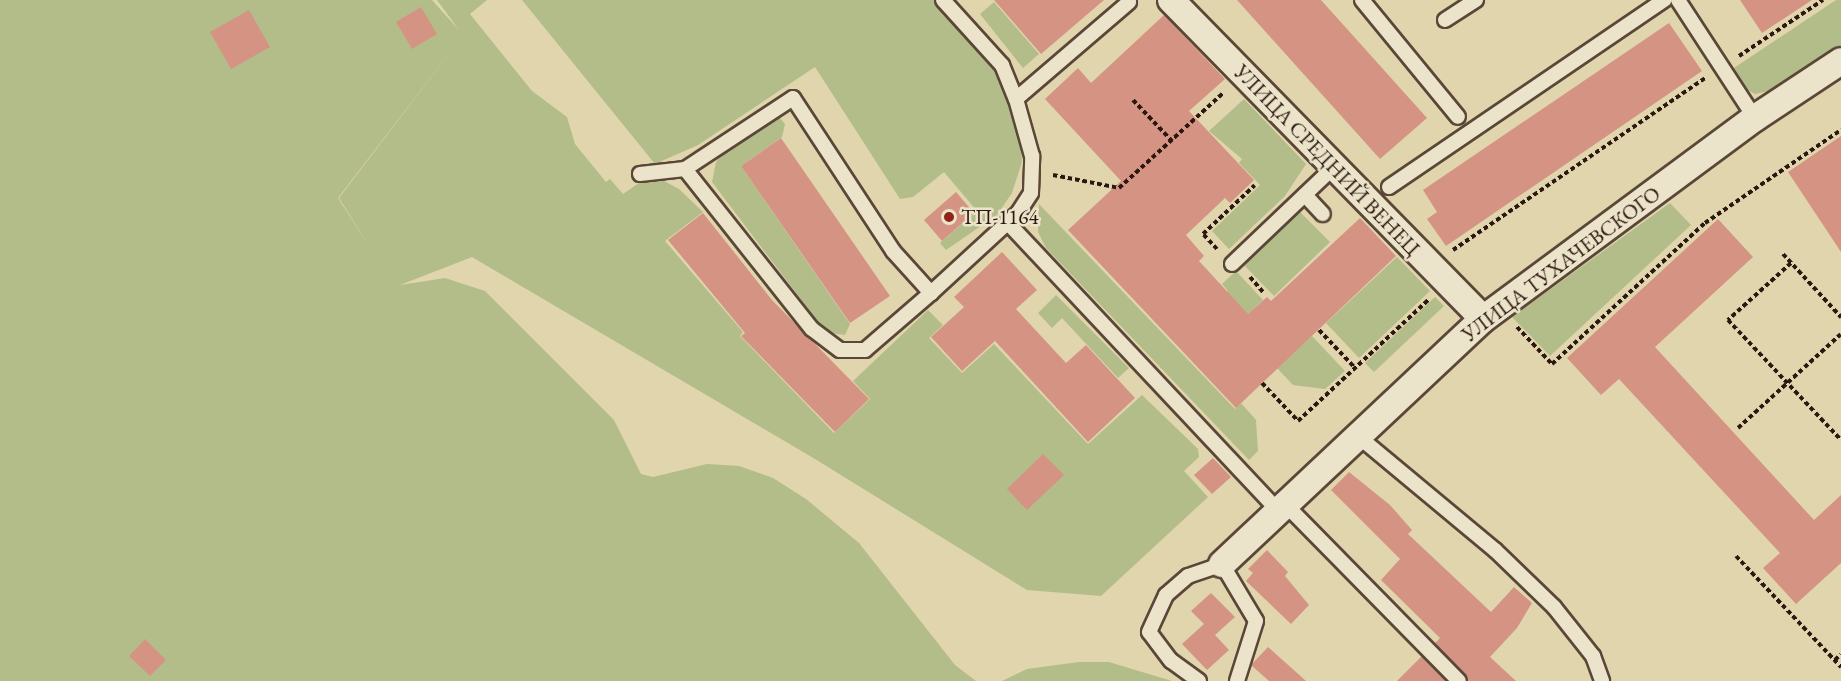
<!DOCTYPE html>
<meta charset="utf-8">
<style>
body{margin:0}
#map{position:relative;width:1841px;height:681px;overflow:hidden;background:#e0d5ad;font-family:"EB Garamond",serif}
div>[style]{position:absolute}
.green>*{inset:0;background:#b3bd89}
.building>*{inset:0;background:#d59483}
.path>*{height:4px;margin-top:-2px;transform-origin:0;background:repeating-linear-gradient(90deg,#2d1811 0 4.5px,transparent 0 7.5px)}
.roads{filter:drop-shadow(2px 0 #5a4738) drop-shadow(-2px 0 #5a4738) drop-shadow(0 2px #5a4738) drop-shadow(0 -2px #5a4738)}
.service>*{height:14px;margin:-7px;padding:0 7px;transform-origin:7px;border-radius:7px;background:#ebe4ca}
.minor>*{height:26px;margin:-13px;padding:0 13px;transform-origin:13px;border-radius:13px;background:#ebe4ca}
.dots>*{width:16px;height:16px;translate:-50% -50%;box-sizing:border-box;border:3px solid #ebe4ca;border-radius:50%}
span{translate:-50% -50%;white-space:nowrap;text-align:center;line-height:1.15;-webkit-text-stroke:5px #ebe4ca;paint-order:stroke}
.street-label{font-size:21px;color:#2d1811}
.poi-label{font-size:21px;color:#2d1811}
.left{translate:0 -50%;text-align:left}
</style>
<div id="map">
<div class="green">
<div style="clip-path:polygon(evenodd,0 0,432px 0,459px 30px,437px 0,487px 0,470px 14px,532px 91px,567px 117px,575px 144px,606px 182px,610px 179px,623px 194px,642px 181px,662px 180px,679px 189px,703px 212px,665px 241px,743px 332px,740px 336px,834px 433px,870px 399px,853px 381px,928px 310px,943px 325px,929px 338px,962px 373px,994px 344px,1088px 444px,1142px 395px,1198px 449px,1199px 457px,1184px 471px,1208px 497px,1101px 596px,1027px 590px,815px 459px,472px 257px,400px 285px,445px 278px,485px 291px,614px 420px,641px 474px,653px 477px,707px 464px,739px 466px,773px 478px,806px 499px,859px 543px,955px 665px,976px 681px,1002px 681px,1027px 669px,1079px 662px,1109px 662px,1172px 681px,0 681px,0 0,464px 34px,339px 198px,371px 249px,338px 198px,464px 34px)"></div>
<div style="clip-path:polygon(522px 0,934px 0,997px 72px,1020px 140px,1022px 162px,1012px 193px,997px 215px,946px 250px,940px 243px,977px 211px,944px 172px,913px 197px,900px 199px,815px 67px,698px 145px,655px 164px)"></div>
<div style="clip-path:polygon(1836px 0,1841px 0,1841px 50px,1784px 88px,1755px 94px,1744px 88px,1731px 70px)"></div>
<div style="clip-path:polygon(994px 2px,1039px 54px,1023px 68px,980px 14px)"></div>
<div style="clip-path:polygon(1244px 99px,1306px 164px,1285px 196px,1229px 249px,1212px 231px,1260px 185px,1239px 163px,1242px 159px,1209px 131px)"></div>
<div style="clip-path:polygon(780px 118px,785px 124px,782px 137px,741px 166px,850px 324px,845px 335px,830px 333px,818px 322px,712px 182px,716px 162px,723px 153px)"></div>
<div style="clip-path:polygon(1670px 203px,1691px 225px,1550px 356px,1512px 317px)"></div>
<div style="clip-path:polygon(1039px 204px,1235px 409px,1241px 403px,1256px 420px,1258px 451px,1249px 460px,1046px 248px,1038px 232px)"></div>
<div style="clip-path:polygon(1299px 211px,1330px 242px,1274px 296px,1243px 264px)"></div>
<div style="clip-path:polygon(1397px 257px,1430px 291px,1359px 358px,1326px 323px)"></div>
<div style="clip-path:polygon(1236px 271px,1263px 300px,1232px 329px,1211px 307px,1228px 291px,1222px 284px)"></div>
<div style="clip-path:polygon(1056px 295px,1129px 368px,1118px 378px,1062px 318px,1052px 328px,1038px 313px)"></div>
<div style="clip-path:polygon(1435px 297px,1444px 306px,1374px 372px,1365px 363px)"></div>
<div style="clip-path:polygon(1312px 336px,1345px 371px,1325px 389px,1293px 385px,1277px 368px)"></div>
</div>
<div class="building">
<div style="clip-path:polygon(994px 0,1104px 0,1041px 54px)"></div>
<div style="clip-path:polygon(1237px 0,1321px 0,1427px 118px,1380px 159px)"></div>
<div style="clip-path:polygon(1740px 0,1812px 0,1762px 33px)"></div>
<div style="clip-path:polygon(421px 7px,437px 34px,412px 49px,396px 22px)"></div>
<div style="clip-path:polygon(249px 10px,270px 47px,231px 69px,210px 32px)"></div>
<div style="clip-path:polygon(1164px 15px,1225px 79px,1189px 111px,1254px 180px,1230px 203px,1225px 198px,1186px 235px,1204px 256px,1199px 261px,1248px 314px,1267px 297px,1271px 301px,1360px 218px,1396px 256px,1236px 408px,1068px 230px,1121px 181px,1045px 99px,1078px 68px,1091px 83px)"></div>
<div style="clip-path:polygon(1669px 23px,1702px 71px,1446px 246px,1427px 219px,1437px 212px,1423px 190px)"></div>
<div style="clip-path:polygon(1841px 136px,1841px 252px,1788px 172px)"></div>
<div style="clip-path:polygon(781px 138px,890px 296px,850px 323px,741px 166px)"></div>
<div style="clip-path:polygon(956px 192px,974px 213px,942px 241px,924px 220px)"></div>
<div style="clip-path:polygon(703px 213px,772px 300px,869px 399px,835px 432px,741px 336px,745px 333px,668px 240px)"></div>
<div style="clip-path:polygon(1718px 219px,1753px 257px,1655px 347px,1814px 520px,1841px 495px,1841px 563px,1796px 604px,1763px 568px,1780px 553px,1619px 379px,1601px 395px,1567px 358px)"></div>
<div style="clip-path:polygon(1002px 252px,1037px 290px,1016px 309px,1066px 363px,1086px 345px,1135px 398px,1088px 442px,995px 341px,962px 371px,931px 337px,964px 307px,954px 297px)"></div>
<div style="clip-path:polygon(1043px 454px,1064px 475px,1027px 510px,1007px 489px)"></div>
<div style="clip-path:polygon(1213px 458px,1231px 477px,1212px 494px,1194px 475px)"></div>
<div style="clip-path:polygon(1349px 472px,1390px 505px,1412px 530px,1408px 534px,1491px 612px,1514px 587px,1532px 603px,1517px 628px,1490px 657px,1516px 681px,1468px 681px,1435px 643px,1440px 638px,1381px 580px,1400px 559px,1331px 490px)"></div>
<div style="clip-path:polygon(1267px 550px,1288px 572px,1285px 576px,1309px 605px,1291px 624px,1246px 581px,1253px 573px,1248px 569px)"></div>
<div style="clip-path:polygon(1211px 593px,1235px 617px,1215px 635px,1229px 650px,1207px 670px,1182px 644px,1204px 624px,1191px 611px)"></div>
<div style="clip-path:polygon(145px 639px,166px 660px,150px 676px,129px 656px)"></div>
<div style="clip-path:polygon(1268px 647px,1306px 681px,1269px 681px,1251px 665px)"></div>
<div style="clip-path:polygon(1422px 656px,1446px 681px,1397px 681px)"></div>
</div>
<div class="path">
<div style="left:1739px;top:56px;width:101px;rotate:-33.7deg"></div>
<div style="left:1133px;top:100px;width:57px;rotate:46.4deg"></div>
<div style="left:1053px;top:175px;width:67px;rotate:11.1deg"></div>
<div style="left:1119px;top:188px;width:141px;rotate:-42.4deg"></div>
<div style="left:1217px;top:249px;width:21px;rotate:-133deg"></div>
<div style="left:1203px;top:234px;width:71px;rotate:-43.3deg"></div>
<div style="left:1453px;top:250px;width:305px;rotate:-34.3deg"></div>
<div style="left:1783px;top:254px;width:86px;rotate:47.4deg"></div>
<div style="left:1791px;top:263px;width:85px;rotate:137.9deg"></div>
<div style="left:1728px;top:320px;width:165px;rotate:46.7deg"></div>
<div style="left:1250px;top:277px;width:20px;rotate:49deg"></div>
<div style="left:1517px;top:327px;width:51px;rotate:46.6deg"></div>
<div style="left:1552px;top:364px;width:208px;rotate:-42.7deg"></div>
<div style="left:1705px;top:223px;width:165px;rotate:-34.4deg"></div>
<div style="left:1319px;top:330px;width:52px;rotate:46.5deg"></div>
<div style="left:1262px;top:383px;width:52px;rotate:46.5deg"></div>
<div style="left:1298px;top:421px;width:178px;rotate:-42.9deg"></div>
<div style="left:1738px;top:428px;width:139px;rotate:-42.4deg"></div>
<div style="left:1736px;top:556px;width:153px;rotate:46.6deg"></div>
<div style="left:1835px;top:660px;width:8px;rotate:-45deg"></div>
</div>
<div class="roads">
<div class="service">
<div style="left:943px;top:0;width:88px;rotate:47.8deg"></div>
<div style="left:1002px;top:65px;width:37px;rotate:68deg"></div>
<div style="left:1016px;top:99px;width:149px;rotate:-40.6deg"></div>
<div style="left:1362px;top:0;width:151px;rotate:50.6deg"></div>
<div style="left:1678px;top:0;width:141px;rotate:56.9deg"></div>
<div style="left:1445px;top:20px;width:37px;rotate:-33deg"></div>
<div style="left:685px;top:169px;width:129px;rotate:-33.3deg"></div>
<div style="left:793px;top:98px;width:183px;rotate:56.8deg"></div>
<div style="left:893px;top:251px;width:57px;rotate:47.9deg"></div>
<div style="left:931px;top:293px;width:118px;rotate:-42.6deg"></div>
<div style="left:1018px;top:213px;width:24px;rotate:-57deg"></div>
<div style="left:1031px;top:193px;width:37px;rotate:-88deg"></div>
<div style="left:1032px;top:156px;width:59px;rotate:-105.7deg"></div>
<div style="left:640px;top:174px;width:45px;rotate:-6.3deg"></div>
<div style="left:685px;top:169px;width:204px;rotate:51.6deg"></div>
<div style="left:812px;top:329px;width:35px;rotate:37deg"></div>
<div style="left:840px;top:350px;width:25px"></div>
<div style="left:865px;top:350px;width:87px;rotate:-40.8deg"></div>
<div style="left:1389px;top:187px;width:333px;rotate:-34.2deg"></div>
<div style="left:1305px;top:195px;width:26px;rotate:47deg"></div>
<div style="left:1008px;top:223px;width:395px;rotate:46.8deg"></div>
<div style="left:1232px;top:264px;width:141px;rotate:-43.6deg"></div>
<div style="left:1358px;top:436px;width:178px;rotate:39.8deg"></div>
<div style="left:1495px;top:550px;width:82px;rotate:44deg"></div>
<div style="left:1554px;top:607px;width:63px;rotate:51.5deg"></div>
<div style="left:1593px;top:656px;width:27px;rotate:70deg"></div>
<div style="left:1285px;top:504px;width:248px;rotate:45.5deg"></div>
<div style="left:1199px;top:681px;width:34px;rotate:-144deg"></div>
<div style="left:1171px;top:661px;width:36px;rotate:-127deg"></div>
<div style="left:1149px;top:632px;width:41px;rotate:-65.3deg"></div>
<div style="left:1166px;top:595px;width:29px;rotate:-41deg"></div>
<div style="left:1188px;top:576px;width:36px;rotate:-19deg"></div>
<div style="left:1222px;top:564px;width:66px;rotate:59.2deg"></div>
<div style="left:1256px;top:621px;width:63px;rotate:107.6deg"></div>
</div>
<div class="minor">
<div style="left:1171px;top:0;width:446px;rotate:45.6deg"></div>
<div style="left:1222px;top:564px;width:358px;rotate:-43.2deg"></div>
<div style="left:1483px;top:319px;width:338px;rotate:-36.5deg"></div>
<div style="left:1755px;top:118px;width:103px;rotate:-33.5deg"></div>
</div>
</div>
<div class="dots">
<div style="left:949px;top:217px;background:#8f2418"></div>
</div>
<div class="street-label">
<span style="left:1327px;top:160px;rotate:46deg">УЛИЦА СРЕДНИЙ ВЕНЕЦ</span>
<span style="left:1561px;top:264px;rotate:-37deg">УЛИЦА ТУХАЧЕВСКОГО</span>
</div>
<div class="poi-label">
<span class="left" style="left:961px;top:217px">ТП-1164</span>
</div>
</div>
